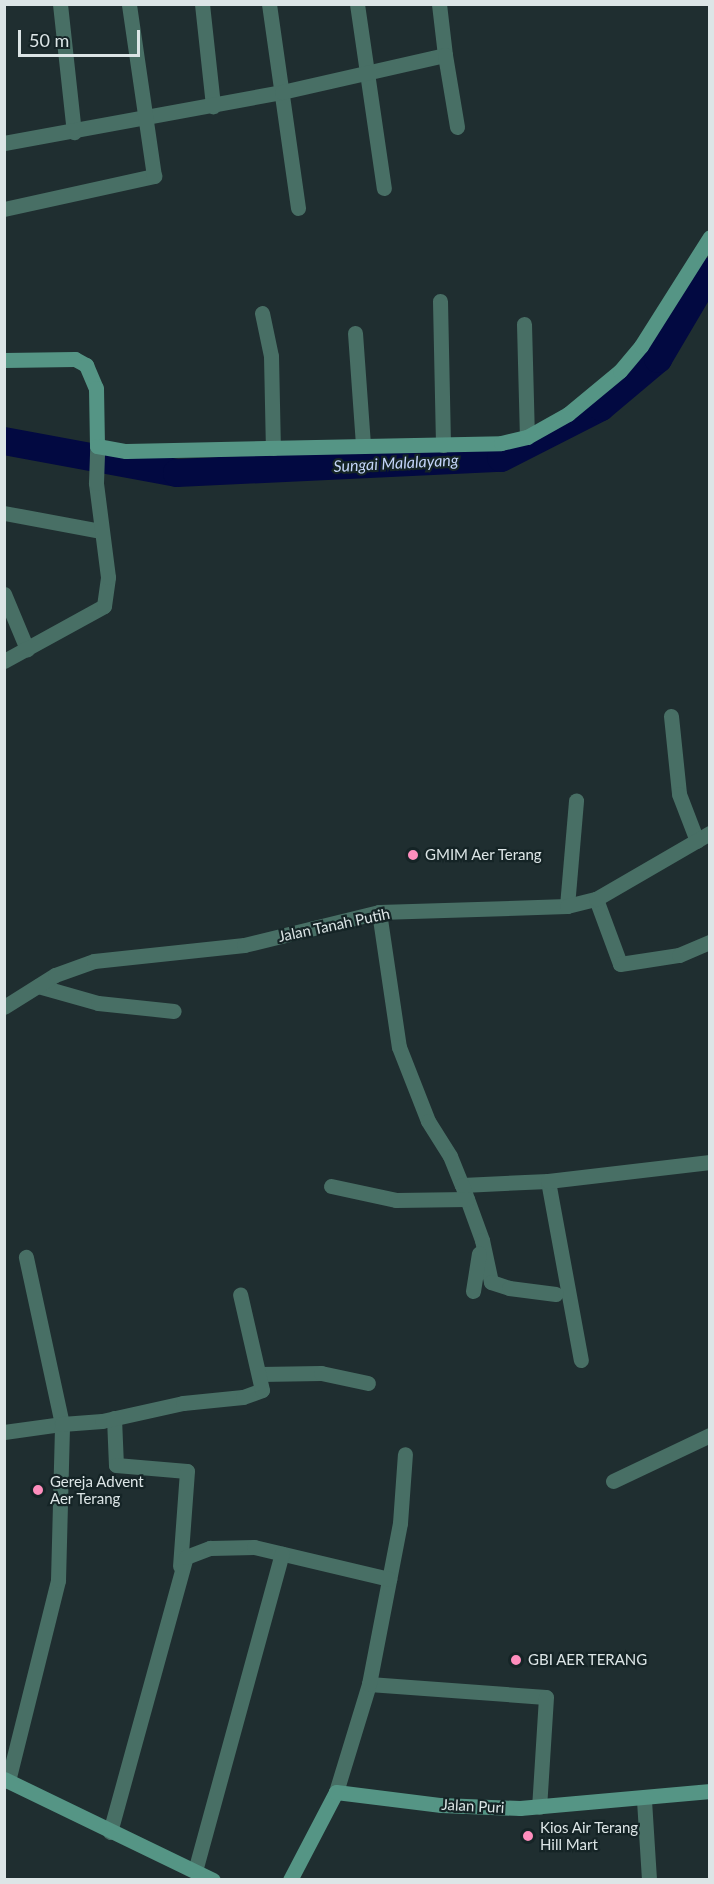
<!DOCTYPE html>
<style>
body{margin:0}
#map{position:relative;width:714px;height:1884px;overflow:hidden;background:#1f2e30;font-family:Lato,sans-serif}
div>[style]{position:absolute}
.river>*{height:28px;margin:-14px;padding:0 14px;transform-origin:14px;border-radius:14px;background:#020941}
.street>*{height:15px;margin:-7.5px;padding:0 7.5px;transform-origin:7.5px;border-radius:7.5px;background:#486f65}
.secondary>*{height:15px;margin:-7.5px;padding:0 7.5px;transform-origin:7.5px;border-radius:7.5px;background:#559585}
.dots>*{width:16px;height:16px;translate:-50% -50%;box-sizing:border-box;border:3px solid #152426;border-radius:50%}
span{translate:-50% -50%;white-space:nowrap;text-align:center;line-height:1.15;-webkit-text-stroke:4.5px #152426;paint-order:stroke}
.poi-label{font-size:15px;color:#dce5e6}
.left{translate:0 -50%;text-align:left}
.street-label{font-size:15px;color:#dce5e6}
.water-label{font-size:16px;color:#c3d4f8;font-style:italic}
.frame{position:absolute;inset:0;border:6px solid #dce5e6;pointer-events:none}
.scale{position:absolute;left:18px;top:30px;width:122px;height:27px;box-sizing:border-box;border:3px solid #dce5e6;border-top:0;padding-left:8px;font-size:18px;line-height:21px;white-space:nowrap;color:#dce5e6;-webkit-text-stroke:4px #152426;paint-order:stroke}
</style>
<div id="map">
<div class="river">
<div style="left:4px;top:441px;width:176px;rotate:10.5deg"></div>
<div style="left:177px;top:473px;width:324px;rotate:-2.7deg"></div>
<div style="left:501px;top:458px;width:112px;rotate:-27deg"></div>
<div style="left:601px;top:407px;width:75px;rotate:-40.1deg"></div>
<div style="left:658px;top:359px;width:102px;rotate:-59.4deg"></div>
</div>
<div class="street">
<div style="left:60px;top:4px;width:129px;rotate:83.8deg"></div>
<div style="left:202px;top:4px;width:103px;rotate:83.8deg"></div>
<div style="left:269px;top:4px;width:206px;rotate:81.9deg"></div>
<div style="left:357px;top:4px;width:186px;rotate:81.7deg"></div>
<div style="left:439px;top:4px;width:51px;rotate:83.3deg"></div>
<div style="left:4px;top:143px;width:283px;rotate:-10.4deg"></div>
<div style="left:282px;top:92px;width:167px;rotate:-12.8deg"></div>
<div style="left:445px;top:55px;width:73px;rotate:80.5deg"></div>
<div style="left:4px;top:209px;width:154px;rotate:-12.4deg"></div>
<div style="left:154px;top:176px;width:174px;rotate:-98.3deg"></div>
<div style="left:440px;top:301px;width:144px;rotate:88.8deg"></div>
<div style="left:262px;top:313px;width:44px;rotate:78.2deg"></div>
<div style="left:271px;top:356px;width:92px;rotate:88.8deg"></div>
<div style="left:524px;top:324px;width:113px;rotate:88.5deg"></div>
<div style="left:355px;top:333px;width:112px;rotate:85.9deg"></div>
<div style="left:4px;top:513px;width:99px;rotate:10.5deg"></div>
<div style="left:4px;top:594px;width:60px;rotate:67.3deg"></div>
<div style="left:4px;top:661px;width:114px;rotate:-28.8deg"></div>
<div style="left:104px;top:606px;width:29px;rotate:-82deg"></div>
<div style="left:108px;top:577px;width:95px;rotate:-97.3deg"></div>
<div style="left:96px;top:483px;width:37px;rotate:-88deg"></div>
<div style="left:671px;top:716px;width:78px;rotate:84.1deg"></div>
<div style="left:679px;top:794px;width:50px;rotate:69deg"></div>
<div style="left:596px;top:899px;width:69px;rotate:69.7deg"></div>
<div style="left:620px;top:964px;width:60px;rotate:-8.7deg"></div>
<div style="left:679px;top:955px;width:34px;rotate:-23deg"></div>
<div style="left:567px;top:906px;width:106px;rotate:-85.1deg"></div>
<div style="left:379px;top:912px;width:136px;rotate:81.6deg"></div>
<div style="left:399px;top:1047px;width:79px;rotate:68.6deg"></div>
<div style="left:428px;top:1121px;width:41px;rotate:57.8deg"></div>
<div style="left:450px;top:1156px;width:31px;rotate:68deg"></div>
<div style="left:462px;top:1185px;width:86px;rotate:-2.7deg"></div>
<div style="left:548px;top:1181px;width:182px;rotate:79.6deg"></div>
<div style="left:38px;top:986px;width:62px;rotate:15.8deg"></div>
<div style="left:98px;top:1003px;width:76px;rotate:6deg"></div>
<div style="left:4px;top:1007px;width:60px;rotate:-32.1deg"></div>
<div style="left:55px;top:975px;width:41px;rotate:-19.7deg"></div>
<div style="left:94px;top:961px;width:151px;rotate:-6.1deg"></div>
<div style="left:244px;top:945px;width:139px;rotate:-13.7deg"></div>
<div style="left:379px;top:912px;width:188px;rotate:-1.8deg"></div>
<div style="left:567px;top:906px;width:30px;rotate:-14deg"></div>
<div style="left:596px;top:899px;width:132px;rotate:-30.1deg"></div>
<div style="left:548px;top:1181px;width:163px;rotate:-6.7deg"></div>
<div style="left:462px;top:1185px;width:59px;rotate:70deg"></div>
<div style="left:482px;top:1240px;width:43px;rotate:77.9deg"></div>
<div style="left:491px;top:1282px;width:19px;rotate:18deg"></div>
<div style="left:509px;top:1288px;width:47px;rotate:7.3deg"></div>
<div style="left:331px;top:1186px;width:66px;rotate:12.2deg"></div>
<div style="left:396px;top:1200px;width:71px;rotate:-0.8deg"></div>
<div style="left:473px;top:1291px;width:38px;rotate:-81deg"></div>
<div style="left:260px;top:1374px;width:61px;rotate:-0.9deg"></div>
<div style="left:321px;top:1373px;width:48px;rotate:12deg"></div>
<div style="left:114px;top:1418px;width:47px;rotate:87.6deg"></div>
<div style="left:116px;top:1465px;width:71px;rotate:4.8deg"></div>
<div style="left:187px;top:1471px;width:95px;rotate:94.2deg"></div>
<div style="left:4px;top:1432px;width:59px;rotate:-7.9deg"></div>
<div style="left:62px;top:1424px;width:171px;rotate:-102.2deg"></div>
<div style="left:613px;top:1481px;width:107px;rotate:-25.4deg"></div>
<div style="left:369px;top:1684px;width:177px;rotate:4.2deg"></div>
<div style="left:546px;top:1697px;width:110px;rotate:93.6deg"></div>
<div style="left:8px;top:1781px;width:207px;rotate:-76deg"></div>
<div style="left:58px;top:1580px;width:156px;rotate:-88.5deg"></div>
<div style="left:62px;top:1424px;width:40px;rotate:-4.3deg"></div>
<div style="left:102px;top:1421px;width:83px;rotate:-12.5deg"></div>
<div style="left:183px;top:1403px;width:60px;rotate:-5.7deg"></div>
<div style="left:243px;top:1397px;width:20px;rotate:-20deg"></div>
<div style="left:262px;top:1390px;width:98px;rotate:-102.9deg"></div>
<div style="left:336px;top:1792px;width:113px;rotate:-73deg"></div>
<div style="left:369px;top:1684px;width:164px;rotate:-79.1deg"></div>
<div style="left:400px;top:1523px;width:69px;rotate:-85.9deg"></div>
<div style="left:644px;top:1800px;width:80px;rotate:86.4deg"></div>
<div style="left:110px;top:1832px;width:285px;rotate:-74.6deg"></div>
<div style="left:186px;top:1557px;width:26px;rotate:-21deg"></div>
<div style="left:210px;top:1548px;width:44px;rotate:-1.3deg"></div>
<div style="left:254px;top:1547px;width:139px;rotate:13.3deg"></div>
<div style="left:195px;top:1871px;width:329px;rotate:-74.7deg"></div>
</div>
<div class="secondary">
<div style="left:4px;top:360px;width:71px;rotate:-0.8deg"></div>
<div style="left:75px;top:359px;width:13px;rotate:29deg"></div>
<div style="left:86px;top:365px;width:25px;rotate:67deg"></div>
<div style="left:96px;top:388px;width:58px;rotate:89deg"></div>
<div style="left:97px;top:446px;width:29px;rotate:10deg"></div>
<div style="left:126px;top:451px;width:375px;rotate:-1.2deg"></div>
<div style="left:501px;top:443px;width:27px;rotate:-13deg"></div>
<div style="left:527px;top:437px;width:47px;rotate:-29.3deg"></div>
<div style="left:568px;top:414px;width:67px;rotate:-39.6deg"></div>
<div style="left:620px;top:371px;width:33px;rotate:-50deg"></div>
<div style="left:641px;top:346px;width:129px;rotate:-57.7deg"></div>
<div style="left:4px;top:1779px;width:232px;rotate:25.8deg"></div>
<div style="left:290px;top:1880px;width:99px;rotate:-62.4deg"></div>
<div style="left:336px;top:1792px;width:106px;rotate:7.1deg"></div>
<div style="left:441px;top:1805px;width:79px;rotate:2.2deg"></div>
<div style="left:520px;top:1808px;width:191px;rotate:-5.1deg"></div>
</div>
<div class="dots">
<div style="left:413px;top:855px;background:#fe8ebd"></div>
<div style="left:38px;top:1490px;background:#fe8ebd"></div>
<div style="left:516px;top:1660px;background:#fe8ebd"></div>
<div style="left:528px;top:1836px;background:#fe8ebd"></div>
</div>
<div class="poi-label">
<span class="left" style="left:425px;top:855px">GMIM Aer Terang</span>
<span class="left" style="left:50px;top:1490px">Gereja Advent<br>Aer Terang</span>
<span class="left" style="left:528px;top:1660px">GBI AER TERANG</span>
<span class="left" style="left:540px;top:1836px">Kios Air Terang<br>Hill Mart</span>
</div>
<div class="street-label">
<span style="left:334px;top:925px;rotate:-12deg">Jalan Tanah Putih</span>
<span style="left:473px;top:1806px;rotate:3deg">Jalan Puri</span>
</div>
<div class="water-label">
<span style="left:396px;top:463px;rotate:-3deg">Sungai Malalayang</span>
</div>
<div class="frame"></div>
<div class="scale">50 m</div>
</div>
